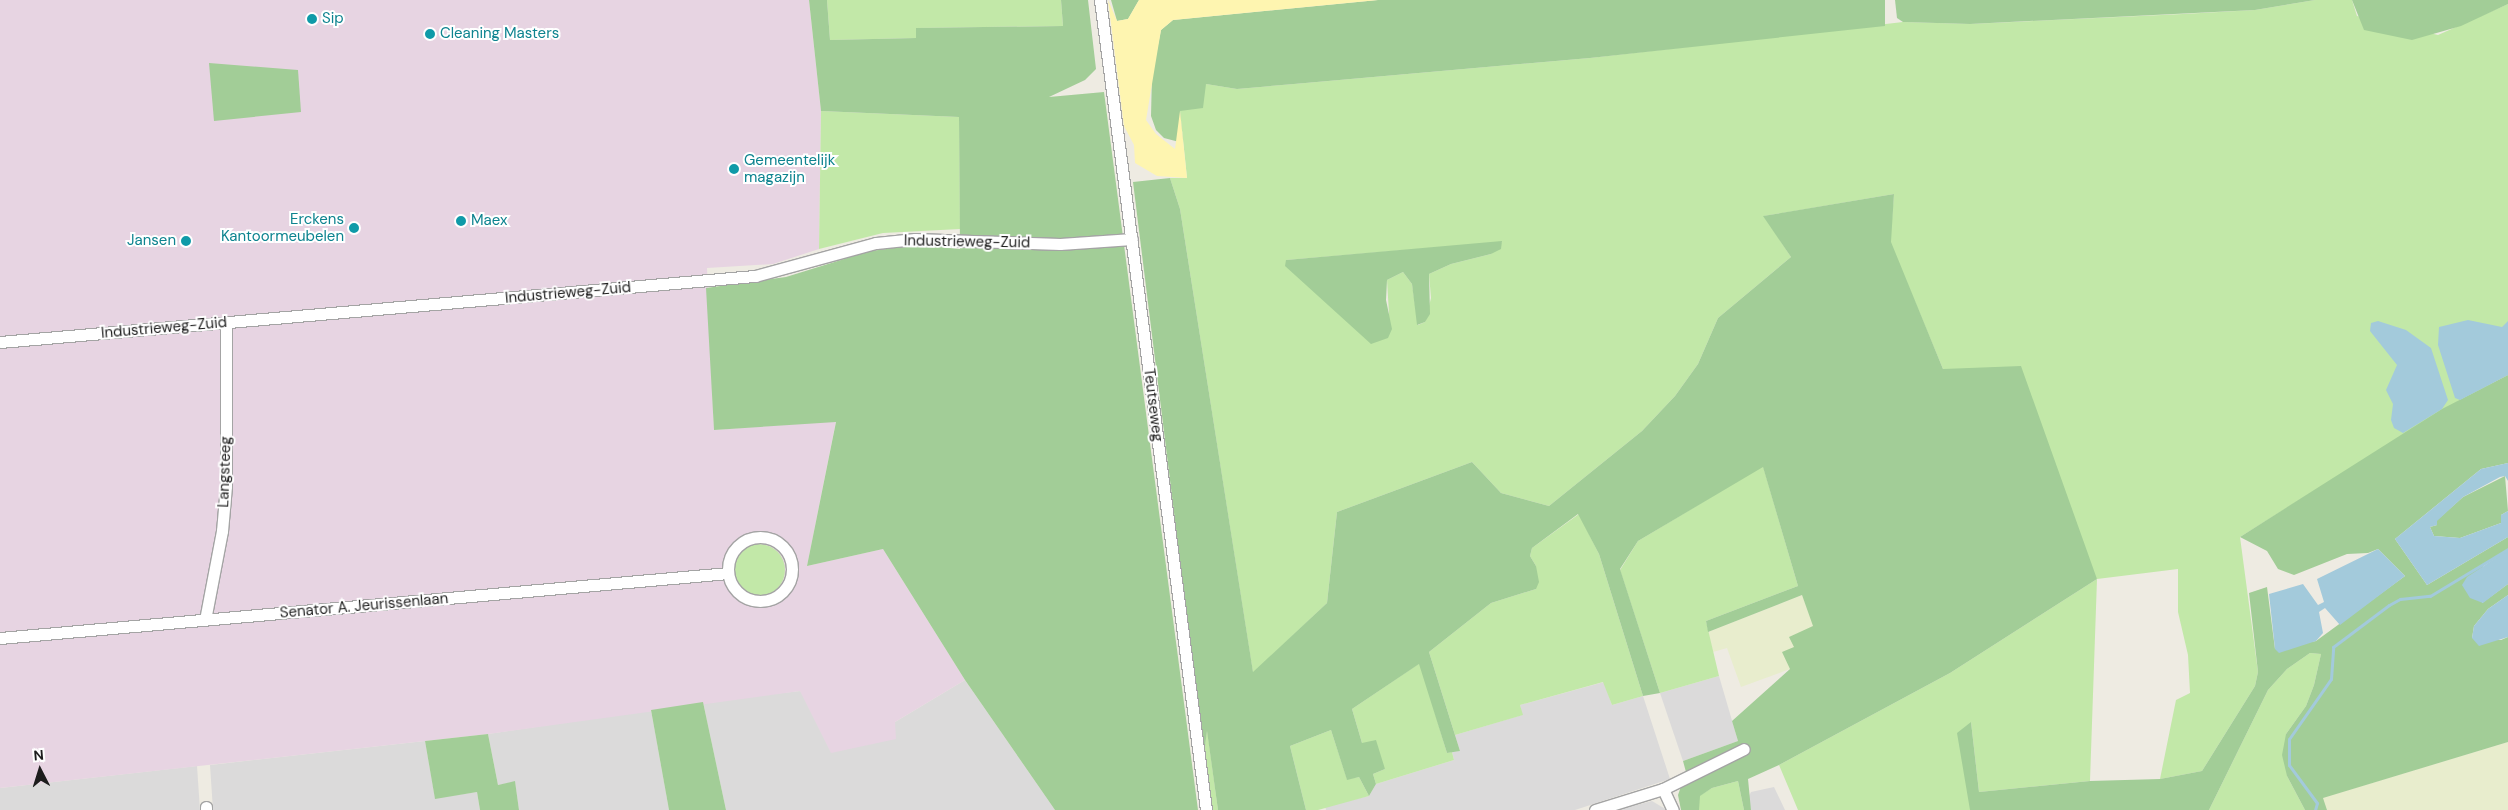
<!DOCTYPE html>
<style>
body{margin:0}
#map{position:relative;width:2508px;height:810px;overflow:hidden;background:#eeebe2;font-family:"DM Sans",sans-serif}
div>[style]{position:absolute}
.residential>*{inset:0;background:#dbdada}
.industrial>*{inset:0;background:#e7d4e2}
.farmland>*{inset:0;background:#e8edcd}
.grass>*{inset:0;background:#c2e8a8}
.round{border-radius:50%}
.forest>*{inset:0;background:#a2cd97}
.sand>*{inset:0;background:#fef5b0}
.water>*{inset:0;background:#a3cadb}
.stream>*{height:3px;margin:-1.5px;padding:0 1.5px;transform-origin:1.5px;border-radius:1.5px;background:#a3cadb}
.roads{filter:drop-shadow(1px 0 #a4a4a4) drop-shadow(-1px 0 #a4a4a4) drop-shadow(0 1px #a4a4a4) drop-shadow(0 -1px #a4a4a4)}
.street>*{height:11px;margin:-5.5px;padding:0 5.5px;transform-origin:5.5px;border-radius:5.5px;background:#fff}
.street>.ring{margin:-5.5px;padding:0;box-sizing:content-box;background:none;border:11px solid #fff;border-radius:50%}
.dots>*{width:14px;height:14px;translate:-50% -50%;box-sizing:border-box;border:2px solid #fff;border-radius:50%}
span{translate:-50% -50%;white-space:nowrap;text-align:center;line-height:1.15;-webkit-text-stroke:4px #fff;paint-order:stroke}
.culture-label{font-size:15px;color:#0d838f}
.left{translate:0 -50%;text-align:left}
.right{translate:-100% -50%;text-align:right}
.street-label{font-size:15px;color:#1d1d1d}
.north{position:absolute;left:15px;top:745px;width:50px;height:50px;-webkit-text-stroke:4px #fff;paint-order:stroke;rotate:355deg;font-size:14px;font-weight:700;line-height:20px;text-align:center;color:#1d1d1d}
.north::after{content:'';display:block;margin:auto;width:18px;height:22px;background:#1d1d1d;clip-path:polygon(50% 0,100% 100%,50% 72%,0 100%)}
</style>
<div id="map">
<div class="residential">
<div style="clip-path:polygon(1719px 676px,1738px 741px,1683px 761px,1660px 693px)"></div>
<div style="clip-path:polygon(965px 680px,1055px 810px,726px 810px,703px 702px,800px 691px,895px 722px)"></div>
<div style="clip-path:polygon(1604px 682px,1612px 705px,1643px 696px,1670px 779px,1575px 810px,1326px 810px,1325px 806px,1369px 796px,1376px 784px,1454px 760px,1452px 752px,1460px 751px,1455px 735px,1522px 715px,1520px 705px)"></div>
<div style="clip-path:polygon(651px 710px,669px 810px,519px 810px,515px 782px,498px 785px,488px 734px)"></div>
<div style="clip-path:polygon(425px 741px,435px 798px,477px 792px,480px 810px,213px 810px,210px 765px)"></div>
<div style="clip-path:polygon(197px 766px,200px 810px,0 810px,0 788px)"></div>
<div style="clip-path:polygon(1774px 787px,1785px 810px,1751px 810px,1748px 798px,1751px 792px)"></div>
<div style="clip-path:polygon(1652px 801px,1667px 810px,1617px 810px)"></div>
</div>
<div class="industrial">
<div style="clip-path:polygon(0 0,809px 0,821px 111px,819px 249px,773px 264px,707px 268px,714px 430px,836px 421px,807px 566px,883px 549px,965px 680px,895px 722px,896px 739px,831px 753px,800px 691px,488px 734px,0 788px)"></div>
</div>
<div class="farmland">
<div style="clip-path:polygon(1802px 595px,1814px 626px,1794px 647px,1790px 669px,1741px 687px,1727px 648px,1713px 652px,1708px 632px)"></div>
<div style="clip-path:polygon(2508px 742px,2508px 810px,2327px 810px,2322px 798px)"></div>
</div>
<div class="grass">
<div style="clip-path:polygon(827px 0,1061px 0,1063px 26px,917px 28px,916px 38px,830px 40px)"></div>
<div style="clip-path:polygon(evenodd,2315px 0,2352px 0,2357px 16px,2438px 35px,2508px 4px,2508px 375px,2460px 400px,2240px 537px,2258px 672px,2255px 686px,2202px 771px,2160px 779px,2176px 700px,2190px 693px,2188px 655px,2178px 612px,2178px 569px,2097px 579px,2090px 781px,1979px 792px,1971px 722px,1970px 810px,1798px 810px,1779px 765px,1950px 673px,2097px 579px,1943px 369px,1890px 242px,1894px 194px,1764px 216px,1791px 257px,1718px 318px,1698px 364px,1675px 396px,1642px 431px,1549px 506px,1501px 493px,1472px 462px,1337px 512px,1327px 603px,1253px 673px,1180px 209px,1170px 178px,1187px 178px,1180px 111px,1206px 84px,1237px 89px,1294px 84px,1590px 58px,1903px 22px,1970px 24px,2183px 14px,2255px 10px,2315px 0,1502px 242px,1491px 254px,1451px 264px,1429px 274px,1431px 298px,1425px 322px,1418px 325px,1412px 284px,1403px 272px,1387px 280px,1389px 314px,1286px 260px,1502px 242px)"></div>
<div style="clip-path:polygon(821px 111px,959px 117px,960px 229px,883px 233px,819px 249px)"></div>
<div style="clip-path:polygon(1763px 466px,1798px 586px,1706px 621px,1719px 676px,1660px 693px,1620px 570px,1638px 541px)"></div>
<div style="clip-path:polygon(1579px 514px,1599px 554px,1643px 696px,1612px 705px,1603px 682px,1520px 705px,1523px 715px,1455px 735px,1429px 652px,1491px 603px,1536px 589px,1536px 566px,1530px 556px,1532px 548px)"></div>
<div class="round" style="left:733px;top:544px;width:52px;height:52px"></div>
<div style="clip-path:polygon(2310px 653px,2321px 654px,2314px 685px,2306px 706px,2286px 734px,2287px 776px,2305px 810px,2209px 810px,2268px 690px,2287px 669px)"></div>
<div style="clip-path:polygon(1420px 663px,1447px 753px,1452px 752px,1454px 760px,1376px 784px,1373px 774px,1385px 769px,1362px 743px,1352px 709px)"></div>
<div style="clip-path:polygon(1207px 729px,1218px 810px,1211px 810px,1204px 754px)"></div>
<div style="clip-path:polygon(1331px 730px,1347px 779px,1359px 777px,1369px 796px,1318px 810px,1306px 810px,1290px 746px)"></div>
<div style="clip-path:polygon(1738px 781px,1744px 810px,1699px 810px,1699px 796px,1712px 788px)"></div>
</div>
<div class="forest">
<div style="clip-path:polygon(809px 0,827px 0,830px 40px,916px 38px,916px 28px,1063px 26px,1061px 0,1088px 0,1096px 69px,1085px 80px,1049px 97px,1104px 92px,1198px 810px,1055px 810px,965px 680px,883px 549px,807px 566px,836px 422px,714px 430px,706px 288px,786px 277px,870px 251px,920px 245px,960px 249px,959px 117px,821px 111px)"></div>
<div style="clip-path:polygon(1111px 0,1139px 0,1128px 19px,1117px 21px)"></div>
<div style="clip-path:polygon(1378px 0,1885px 0,1885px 26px,1590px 58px,1294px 84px,1237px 89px,1206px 84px,1203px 108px,1180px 111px,1183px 143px,1164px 138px,1156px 130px,1151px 116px,1152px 75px,1161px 30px,1173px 20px)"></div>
<div style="clip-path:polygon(1895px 0,2315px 0,2255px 10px,1970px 24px,1903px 22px,1897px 18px)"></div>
<div style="clip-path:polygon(2352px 0,2508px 0,2508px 4px,2461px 26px,2412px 40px,2364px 30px)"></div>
<div style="clip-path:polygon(209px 63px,298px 70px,301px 112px,214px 121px)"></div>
<div style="clip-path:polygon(1170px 178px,1180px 209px,1253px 672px,1327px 603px,1337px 512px,1472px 462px,1501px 493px,1549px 506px,1642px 431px,1675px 396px,1698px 364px,1718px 318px,1791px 257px,1763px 216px,1894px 194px,1891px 242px,1943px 369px,2021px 366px,2097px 579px,1950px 673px,1779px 765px,1748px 779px,1751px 810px,1744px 810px,1738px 781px,1712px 788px,1700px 796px,1699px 810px,1681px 810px,1678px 795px,1686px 772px,1683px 761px,1738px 741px,1732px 721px,1790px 669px,1782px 652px,1794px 647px,1789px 637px,1813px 626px,1802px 595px,1708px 632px,1706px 621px,1798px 586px,1763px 467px,1638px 541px,1620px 569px,1660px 693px,1643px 696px,1599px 554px,1578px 514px,1532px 548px,1530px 556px,1536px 566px,1539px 582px,1536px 589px,1491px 603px,1429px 652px,1460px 751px,1447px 753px,1419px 664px,1352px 709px,1362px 743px,1376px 740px,1385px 769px,1373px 774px,1376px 784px,1369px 796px,1359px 777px,1347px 780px,1331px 730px,1290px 746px,1306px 810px,1218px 810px,1207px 731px,1204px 754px,1133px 182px)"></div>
<div style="clip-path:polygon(1502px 241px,1501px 249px,1491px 254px,1451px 264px,1429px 274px,1430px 314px,1425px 322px,1417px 325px,1412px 284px,1403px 272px,1387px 280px,1386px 300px,1392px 329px,1388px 338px,1371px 344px,1285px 266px,1286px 260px)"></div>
<div style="clip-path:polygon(2508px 375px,2508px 463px,2481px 469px,2395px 539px,2427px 585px,2508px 537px,2508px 550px,2483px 564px,2482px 603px,2508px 584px,2508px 595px,2488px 609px,2474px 626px,2472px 638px,2501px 640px,2508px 637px,2508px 742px,2323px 798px,2327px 810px,2305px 810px,2287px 776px,2282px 755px,2286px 734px,2306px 706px,2314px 685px,2321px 654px,2310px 653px,2287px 669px,2268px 690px,2209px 810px,1970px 810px,1957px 733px,1971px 722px,1979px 792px,2090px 781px,2160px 779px,2202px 771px,2255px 686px,2258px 672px,2249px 593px,2267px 587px,2275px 649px,2316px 641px,2405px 576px,2378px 549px,2368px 553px,2347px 554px,2294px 575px,2278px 569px,2267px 551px,2240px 537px,2442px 409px)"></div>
<div style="clip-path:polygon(2505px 476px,2508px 511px,2501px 515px,2501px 523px,2460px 538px,2434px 536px,2430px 527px,2437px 525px,2436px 521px,2463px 497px)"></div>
<div style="clip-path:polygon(703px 702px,726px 810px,669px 810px,651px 710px)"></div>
<div style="clip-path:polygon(488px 734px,498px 785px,515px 781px,519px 810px,480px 810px,477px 792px,435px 799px,425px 741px)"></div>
</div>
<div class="sand">
<div style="clip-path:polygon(1108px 0,1117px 21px,1128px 19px,1139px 0,1378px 0,1173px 20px,1161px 30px,1146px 120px,1156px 134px,1175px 149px,1180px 111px,1187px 178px,1157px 176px,1135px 163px,1134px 145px,1124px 126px)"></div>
</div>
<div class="water">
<div style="clip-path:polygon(2468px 320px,2502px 327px,2508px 321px,2508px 375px,2460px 400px,2455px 398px,2438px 345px,2439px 327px)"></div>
<div style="clip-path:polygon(2378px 321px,2406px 330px,2431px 348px,2448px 400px,2442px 409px,2403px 433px,2394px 428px,2391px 420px,2393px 404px,2386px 390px,2397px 365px,2370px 331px,2371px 323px)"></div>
<div style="clip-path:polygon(2508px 463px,2508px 481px,2505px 476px,2500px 477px,2463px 497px,2437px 521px,2437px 525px,2430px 527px,2434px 536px,2460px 538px,2501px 523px,2501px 515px,2508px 511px,2508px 537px,2427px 585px,2395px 539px,2481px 469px)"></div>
<div style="clip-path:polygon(2378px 549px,2405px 576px,2340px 625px,2325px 608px,2319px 612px,2323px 633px,2316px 641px,2279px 653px,2275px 649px,2269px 594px,2303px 584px,2318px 605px,2324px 602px,2317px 579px)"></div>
<div style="clip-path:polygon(2508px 550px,2508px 584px,2483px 603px,2470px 598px,2462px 585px,2467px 577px)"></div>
<div style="clip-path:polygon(2508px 595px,2508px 637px,2479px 646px,2472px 638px,2474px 626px,2488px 609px)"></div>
</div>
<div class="stream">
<div style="left:2315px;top:810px;width:7px;rotate:-74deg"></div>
<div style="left:2317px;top:803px;width:47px;rotate:-126.4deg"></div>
<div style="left:2289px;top:765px;width:26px;rotate:-90deg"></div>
<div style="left:2289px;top:739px;width:73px;rotate:-55deg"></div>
<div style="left:2331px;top:679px;width:32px;rotate:-86deg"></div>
<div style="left:2333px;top:647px;width:70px;rotate:-36.9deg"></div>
<div style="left:2389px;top:605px;width:13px;rotate:-29deg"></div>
<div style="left:2400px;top:599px;width:30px;rotate:-6deg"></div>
<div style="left:2430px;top:596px;width:91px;rotate:-31.1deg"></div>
</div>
<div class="roads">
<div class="street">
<div style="left:1100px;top:0;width:817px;rotate:82.54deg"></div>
<div style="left:0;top:342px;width:758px;rotate:-5deg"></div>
<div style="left:755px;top:276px;width:125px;rotate:-15.3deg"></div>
<div style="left:876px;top:243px;width:39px;rotate:-6deg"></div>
<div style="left:915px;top:239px;width:145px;rotate:2deg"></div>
<div style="left:1060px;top:244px;width:72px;rotate:-4deg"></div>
<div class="ring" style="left:728px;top:537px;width:53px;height:53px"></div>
<div style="left:205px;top:620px;width:91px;rotate:-79.2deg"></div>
<div style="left:222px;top:531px;width:45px;rotate:-84.9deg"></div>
<div style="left:226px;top:486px;width:163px;rotate:-90deg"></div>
<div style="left:0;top:638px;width:731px;rotate:-5.1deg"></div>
<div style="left:1663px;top:789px;width:23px;rotate:65deg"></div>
<div style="left:206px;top:807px;width:3px;rotate:90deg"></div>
<div style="left:1595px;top:810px;width:71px;rotate:-17.2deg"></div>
<div style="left:1663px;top:789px;width:90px;rotate:-26.3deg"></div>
</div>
</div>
<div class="dots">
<div style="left:312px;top:19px;background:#0f9aa8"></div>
<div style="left:430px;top:34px;background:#0f9aa8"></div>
<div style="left:734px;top:169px;background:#0f9aa8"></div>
<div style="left:461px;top:221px;background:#0f9aa8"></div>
<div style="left:354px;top:228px;background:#0f9aa8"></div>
<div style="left:186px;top:241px;background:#0f9aa8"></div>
</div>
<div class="culture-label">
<span class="left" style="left:322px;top:19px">Sip</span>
<span class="left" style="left:440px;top:34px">Cleaning Masters</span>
<span class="left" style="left:744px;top:169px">Gemeentelijk<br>magazijn</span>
<span class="right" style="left:344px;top:228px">Erckens<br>Kantoormeubelen</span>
<span class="left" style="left:471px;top:221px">Maex</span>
<span class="right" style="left:176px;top:241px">Jansen</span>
</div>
<div class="street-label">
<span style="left:967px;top:242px;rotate:1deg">Industrieweg-Zuid</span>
<span style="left:568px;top:293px;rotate:-5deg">Industrieweg-Zuid</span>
<span style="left:164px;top:328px;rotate:-5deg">Industrieweg-Zuid</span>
<span style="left:1153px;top:405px;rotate:83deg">Teutseweg</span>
<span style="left:225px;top:472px;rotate:-88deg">Langsteeg</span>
<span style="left:364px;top:606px;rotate:-5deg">Senator A. Jeurissenlaan</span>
</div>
<div class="north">N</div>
</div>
